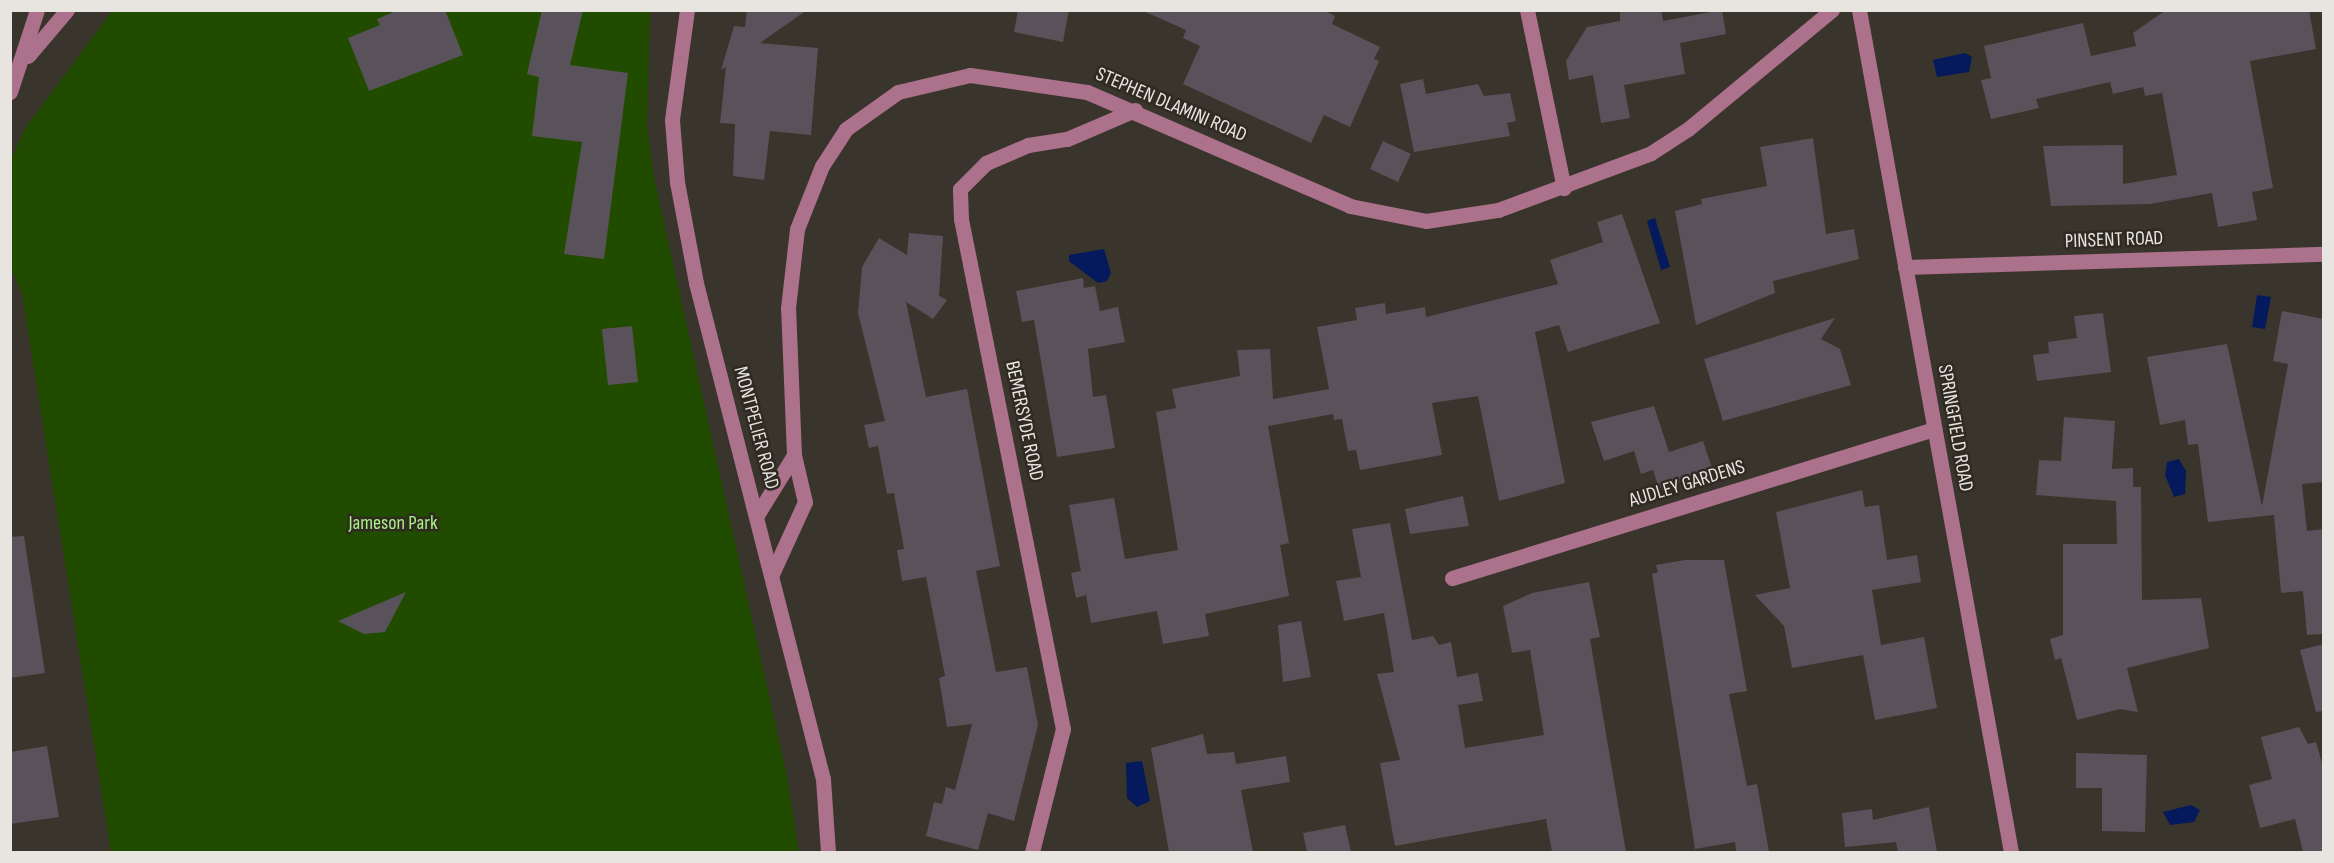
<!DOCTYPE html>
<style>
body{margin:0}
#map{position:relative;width:2334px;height:863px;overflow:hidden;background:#39342c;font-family:"Sofia Sans Condensed",sans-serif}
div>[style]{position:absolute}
.green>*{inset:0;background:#214c00}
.water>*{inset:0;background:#041a5d}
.building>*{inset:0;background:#59525a}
.minor>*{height:15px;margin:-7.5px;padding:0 7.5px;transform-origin:7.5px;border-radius:7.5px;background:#ac718b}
span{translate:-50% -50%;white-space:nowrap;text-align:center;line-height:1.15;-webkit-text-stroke:5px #2f2a22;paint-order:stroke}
.street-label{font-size:20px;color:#e8e5e0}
.park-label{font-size:20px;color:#a9ef86}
.frame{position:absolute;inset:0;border:12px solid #e8e5e0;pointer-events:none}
</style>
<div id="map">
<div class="green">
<div style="clip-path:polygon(112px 11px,650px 11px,647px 127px,655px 182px,787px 776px,799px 852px,111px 852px,22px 294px,11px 268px,11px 160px,24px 130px)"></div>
</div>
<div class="water">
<div style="clip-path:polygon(1965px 53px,1972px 57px,1969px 72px,1937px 77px,1933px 60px)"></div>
<div style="clip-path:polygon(1655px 218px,1670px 267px,1661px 270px,1647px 221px)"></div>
<div style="clip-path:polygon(1104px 249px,1111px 273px,1107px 281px,1098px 283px,1069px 261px,1069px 255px)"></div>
<div style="clip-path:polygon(2257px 295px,2271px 297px,2265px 329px,2252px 327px)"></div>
<div style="clip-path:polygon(2179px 459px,2186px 471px,2185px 494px,2174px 497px,2165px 475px,2167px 462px)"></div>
<div style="clip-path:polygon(1142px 761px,1150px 801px,1137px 807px,1127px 798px,1126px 763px)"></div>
<div style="clip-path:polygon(2191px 805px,2200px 810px,2194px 822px,2170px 825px,2163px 812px)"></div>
</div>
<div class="building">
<div style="clip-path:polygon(398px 10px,445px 10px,463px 55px,369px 91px,348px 38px,380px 25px,377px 19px)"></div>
<div style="clip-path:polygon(542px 10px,583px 10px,570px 65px,628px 73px,604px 259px,564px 254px,582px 142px,532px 136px,539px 77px,527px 74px)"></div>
<div style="clip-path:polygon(747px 10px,807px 10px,760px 43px,818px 48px,811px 135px,770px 131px,764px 180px,733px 176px,735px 124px,720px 123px,726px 67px,721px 70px,734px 26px,745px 27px)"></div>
<div style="clip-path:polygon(1018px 10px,1069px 10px,1063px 42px,1014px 32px)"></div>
<div style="clip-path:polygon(1141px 10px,1323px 10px,1335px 16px,1332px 24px,1380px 47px,1374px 59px,1379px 61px,1350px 127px,1324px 115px,1311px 143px,1183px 84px,1200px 46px,1183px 38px,1186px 30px)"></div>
<div style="clip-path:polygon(1620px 10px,1661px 10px,1663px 21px,1722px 10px,1726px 34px,1680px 43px,1685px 74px,1624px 85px,1630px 118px,1601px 123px,1593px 75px,1569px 80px,1566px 61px,1587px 27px,1620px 21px)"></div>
<div style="clip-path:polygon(2166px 10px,2309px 10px,2316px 49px,2250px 61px,2273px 188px,2252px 192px,2257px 220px,2218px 227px,2212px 193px,2150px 204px,2051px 206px,2043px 146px,2123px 145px,2123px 184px,2177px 175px,2162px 93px,2145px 96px,2143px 87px,2113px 94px,2110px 82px,2036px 99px,2039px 108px,1991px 119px,1981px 80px,1991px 78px,1984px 46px,2083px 23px,2091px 56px,2136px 46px,2133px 33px)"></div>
<div style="clip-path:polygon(1423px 79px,1426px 94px,1478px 84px,1484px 96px,1510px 93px,1516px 121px,1507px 123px,1510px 136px,1414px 152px,1400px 84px)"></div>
<div style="clip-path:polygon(1813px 138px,1826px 234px,1854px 229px,1859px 259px,1773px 281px,1775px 293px,1696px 325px,1675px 211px,1702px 204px,1701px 199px,1767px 186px,1760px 147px)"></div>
<div style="clip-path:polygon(1383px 141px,1411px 154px,1398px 182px,1370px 169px)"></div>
<div style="clip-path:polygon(1622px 214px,1660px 323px,1568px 352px,1559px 325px,1535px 332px,1565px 483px,1499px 501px,1478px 396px,1432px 403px,1442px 455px,1360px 470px,1356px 450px,1348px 451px,1342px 419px,1334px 420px,1333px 414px,1268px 426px,1289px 543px,1280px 545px,1289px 596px,1205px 614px,1209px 636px,1163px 644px,1157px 611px,1091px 623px,1086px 595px,1076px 598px,1071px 573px,1081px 571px,1069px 505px,1114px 498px,1125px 559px,1178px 550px,1156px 412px,1176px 408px,1172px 389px,1240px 376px,1237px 350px,1270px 349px,1273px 399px,1329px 389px,1317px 327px,1357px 320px,1355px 308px,1385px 303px,1386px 314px,1425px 307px,1426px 317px,1558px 284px,1550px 260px,1603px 242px,1597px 222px)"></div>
<div style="clip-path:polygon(909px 233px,943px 236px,939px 296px,947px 300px,933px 319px,906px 302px,926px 397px,967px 389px,1000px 566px,976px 571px,996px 672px,1027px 667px,1038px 725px,1014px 821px,988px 813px,978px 850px,926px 836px,934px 802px,942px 804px,946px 787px,955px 790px,972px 724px,947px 727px,939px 678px,945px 676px,926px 577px,902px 581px,897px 550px,904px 549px,894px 493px,887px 494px,878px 446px,869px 448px,864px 425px,885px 421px,858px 313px,862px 267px,879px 238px,907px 255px)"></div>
<div style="clip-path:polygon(1083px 278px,1084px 288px,1095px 286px,1100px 311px,1118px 307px,1125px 342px,1088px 349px,1093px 397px,1106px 395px,1115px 448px,1057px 457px,1034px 320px,1022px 322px,1016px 291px)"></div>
<div style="clip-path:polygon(2282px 311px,2324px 319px,2324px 482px,2302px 484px,2307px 531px,2324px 529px,2324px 634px,2307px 635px,2303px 591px,2281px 593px,2274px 515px,2208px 522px,2198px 444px,2188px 445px,2185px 420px,2160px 425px,2147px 357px,2227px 344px,2262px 506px,2288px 364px,2273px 361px)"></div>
<div style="clip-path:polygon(2103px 313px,2111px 372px,2037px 381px,2033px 355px,2049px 353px,2048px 342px,2077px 338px,2074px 316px)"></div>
<div style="clip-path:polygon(1835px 318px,1821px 339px,1840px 349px,1851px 385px,1723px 421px,1704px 359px)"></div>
<div style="clip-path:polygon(632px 326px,638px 382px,608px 385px,602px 329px)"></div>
<div style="clip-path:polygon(1654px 406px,1669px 452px,1703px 441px,1713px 471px,1659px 489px,1653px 470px,1641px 474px,1634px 451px,1604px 461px,1591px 422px)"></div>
<div style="clip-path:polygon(2064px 417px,2115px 421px,2112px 469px,2133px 468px,2133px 487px,2141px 487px,2142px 600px,2201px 598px,2209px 648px,2127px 668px,2138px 712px,2120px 709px,2077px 720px,2061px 658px,2055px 660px,2050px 639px,2063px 635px,2063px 544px,2117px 544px,2116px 501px,2036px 495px,2039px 460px,2061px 461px)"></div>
<div style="clip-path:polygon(1862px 490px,1865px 507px,1879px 505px,1887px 560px,1917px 555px,1921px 582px,1872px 590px,1881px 645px,1924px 637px,1937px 708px,1875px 720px,1863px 655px,1792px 668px,1784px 626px,1755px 595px,1790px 588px,1776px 512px)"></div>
<div style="clip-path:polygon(1463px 496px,1469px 526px,1410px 534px,1405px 509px)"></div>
<div style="clip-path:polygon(1390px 523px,1412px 640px,1433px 636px,1439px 645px,1451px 642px,1457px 677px,1478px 673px,1483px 701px,1458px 705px,1465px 748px,1544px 735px,1530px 650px,1512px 653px,1503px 606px,1532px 593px,1589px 582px,1600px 637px,1590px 639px,1626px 852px,1552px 852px,1546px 819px,1395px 846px,1380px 763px,1400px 760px,1377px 674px,1394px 672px,1384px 613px,1344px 621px,1336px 581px,1361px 577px,1352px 529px)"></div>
<div style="clip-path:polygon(24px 536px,45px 673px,10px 678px,10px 537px)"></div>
<div style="clip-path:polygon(1685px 560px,1724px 560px,1747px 691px,1729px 694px,1747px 786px,1757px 784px,1769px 852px,1736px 852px,1735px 842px,1695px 849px,1652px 574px,1658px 572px,1656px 565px)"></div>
<div style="clip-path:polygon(406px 592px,385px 632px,364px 634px,338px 621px)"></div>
<div style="clip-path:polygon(1301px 621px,1311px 677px,1283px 682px,1278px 625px)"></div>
<div style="clip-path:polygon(2324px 644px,2324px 711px,2316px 712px,2300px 650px)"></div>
<div style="clip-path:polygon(2299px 727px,2308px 744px,2316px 742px,2324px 770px,2324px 852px,2303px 852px,2295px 819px,2260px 828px,2249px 785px,2272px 779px,2261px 737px)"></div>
<div style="clip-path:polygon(1203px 734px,1207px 754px,1234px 752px,1236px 764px,1286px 756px,1290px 782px,1241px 790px,1253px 852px,1169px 852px,1151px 748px)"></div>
<div style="clip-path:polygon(47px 746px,59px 817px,10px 824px,10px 752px)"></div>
<div style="clip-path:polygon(2076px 753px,2147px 755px,2145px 832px,2102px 831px,2102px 788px,2076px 788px)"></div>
<div style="clip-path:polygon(1929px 807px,1937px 852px,1898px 852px,1896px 842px,1845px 847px,1842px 813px,1872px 809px,1873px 820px)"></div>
<div style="clip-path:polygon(1345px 825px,1351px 852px,1307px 852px,1303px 833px)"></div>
</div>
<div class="minor">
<div style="left:687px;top:10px;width:111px;rotate:97.8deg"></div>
<div style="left:672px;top:120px;width:62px;rotate:85.4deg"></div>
<div style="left:677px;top:182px;width:103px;rotate:79.3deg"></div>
<div style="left:696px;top:283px;width:512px;rotate:75.64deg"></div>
<div style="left:823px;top:779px;width:73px;rotate:86.1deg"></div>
<div style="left:1527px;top:10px;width:182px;rotate:78.3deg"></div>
<div style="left:1859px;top:10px;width:856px;rotate:79.77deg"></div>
<div style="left:28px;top:56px;width:60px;rotate:-49.7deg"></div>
<div style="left:10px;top:92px;width:86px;rotate:-71.8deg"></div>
<div style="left:1905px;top:267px;width:419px;rotate:-1.8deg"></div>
<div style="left:757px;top:515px;width:70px;rotate:-58.3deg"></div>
<div style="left:772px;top:574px;width:79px;rotate:-65.4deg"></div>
<div style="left:805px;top:502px;width:48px;rotate:-103.2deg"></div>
<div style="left:794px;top:455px;width:147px;rotate:-92.3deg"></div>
<div style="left:788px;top:308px;width:80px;rotate:-83.5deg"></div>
<div style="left:797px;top:229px;width:68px;rotate:-68.4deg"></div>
<div style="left:822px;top:166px;width:44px;rotate:-57deg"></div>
<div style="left:846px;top:129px;width:64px;rotate:-35.4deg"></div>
<div style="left:898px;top:92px;width:74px;rotate:-13.3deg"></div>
<div style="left:970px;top:75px;width:118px;rotate:8.3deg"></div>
<div style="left:1087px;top:92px;width:287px;rotate:23.4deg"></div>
<div style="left:1350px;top:206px;width:77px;rotate:11.2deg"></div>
<div style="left:1426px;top:221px;width:73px;rotate:-8.7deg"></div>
<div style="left:1498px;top:210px;width:163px;rotate:-20.4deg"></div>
<div style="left:1651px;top:153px;width:44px;rotate:-33deg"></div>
<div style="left:1688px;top:129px;width:187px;rotate:-39.6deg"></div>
<div style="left:1452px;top:578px;width:505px;rotate:-17.18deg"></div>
<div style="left:1032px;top:852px;width:127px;rotate:-75.9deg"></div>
<div style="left:1063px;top:729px;width:520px;rotate:-101.31deg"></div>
<div style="left:961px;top:219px;width:30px;rotate:-92deg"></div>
<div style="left:960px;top:189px;width:37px;rotate:-45deg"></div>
<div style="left:986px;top:163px;width:46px;rotate:-23.2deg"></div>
<div style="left:1028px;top:145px;width:39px;rotate:-9deg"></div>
<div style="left:1067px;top:139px;width:74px;rotate:-23.1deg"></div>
</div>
<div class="street-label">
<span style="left:1171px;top:105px;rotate:23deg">STEPHEN DLAMINI ROAD</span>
<span style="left:2114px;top:240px;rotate:-2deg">PINSENT ROAD</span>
<span style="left:1024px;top:421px;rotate:78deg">BEMERSYDE ROAD</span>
<span style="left:756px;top:428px;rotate:75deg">MONTPELIER ROAD</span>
<span style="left:1955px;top:428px;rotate:80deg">SPRINGFIELD ROAD</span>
<span style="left:1687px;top:484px;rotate:-17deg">AUDLEY GARDENS</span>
</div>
<div class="park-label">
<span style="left:393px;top:523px">Jameson Park</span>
</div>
<div class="frame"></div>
</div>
